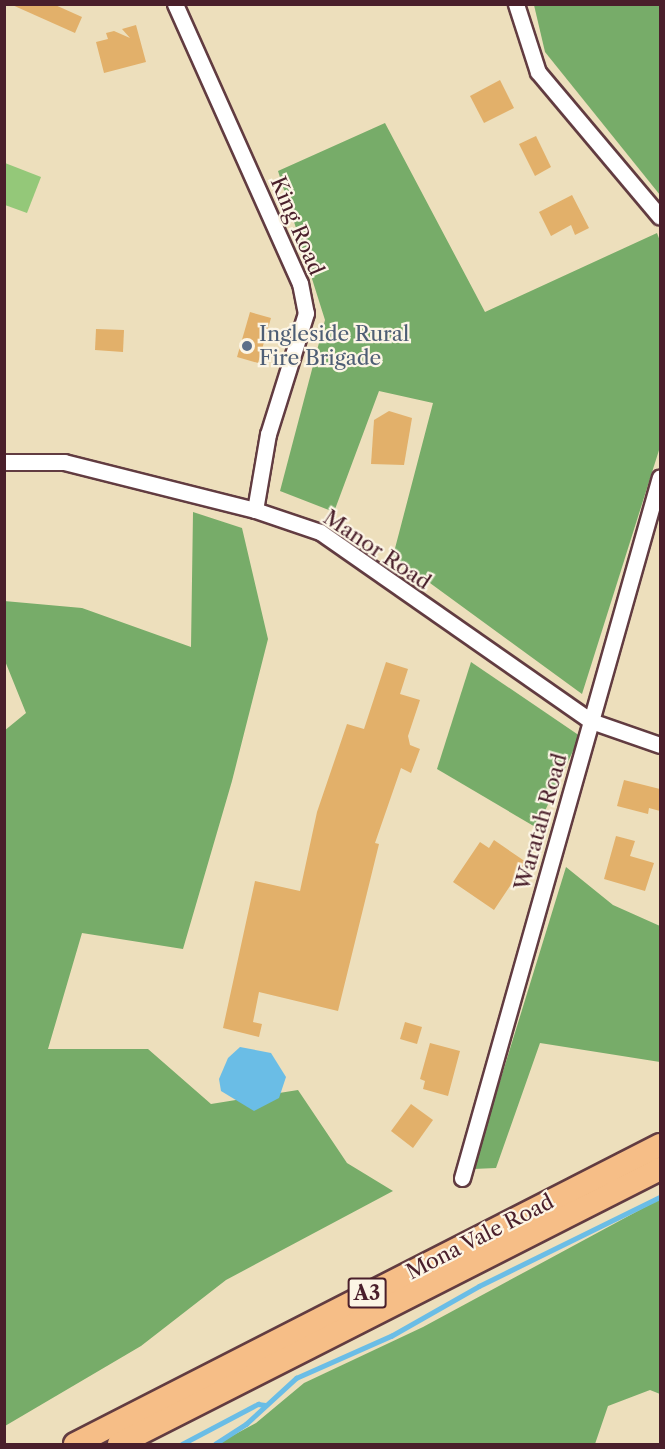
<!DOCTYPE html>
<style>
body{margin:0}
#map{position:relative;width:665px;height:1449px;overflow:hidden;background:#eddfbc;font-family:"Libre Caslon Text",serif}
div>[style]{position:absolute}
.green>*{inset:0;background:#94c879}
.forest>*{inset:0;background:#77ac69}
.water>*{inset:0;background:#6abde6}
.stream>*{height:4.5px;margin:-2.25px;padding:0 2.25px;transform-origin:2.25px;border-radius:2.25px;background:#6abde6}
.building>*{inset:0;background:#e2b06a}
.roads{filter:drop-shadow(2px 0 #623c41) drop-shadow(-2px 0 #623c41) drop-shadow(0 2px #623c41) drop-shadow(0 -2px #623c41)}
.minor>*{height:15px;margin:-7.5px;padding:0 7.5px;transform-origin:7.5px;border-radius:7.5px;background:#fff}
.highway>*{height:22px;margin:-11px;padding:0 11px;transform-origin:11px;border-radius:11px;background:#f6be87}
.dots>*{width:16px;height:16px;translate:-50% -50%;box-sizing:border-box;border:3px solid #fcf5e5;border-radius:50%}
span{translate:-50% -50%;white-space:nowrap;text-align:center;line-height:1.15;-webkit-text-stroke:4.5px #fcf5e5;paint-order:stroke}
.shield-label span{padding:2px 4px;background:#fcf5e5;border:2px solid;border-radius:4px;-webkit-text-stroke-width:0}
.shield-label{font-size:20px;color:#4a1f2b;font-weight:700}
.street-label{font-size:21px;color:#4a1f2b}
.service-label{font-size:21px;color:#4e5e75}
.left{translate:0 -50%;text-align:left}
.frame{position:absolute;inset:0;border:6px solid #4a1f2b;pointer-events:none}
</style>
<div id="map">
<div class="green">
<div style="clip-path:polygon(5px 163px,41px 177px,27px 213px,5px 205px)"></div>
</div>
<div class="forest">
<div style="clip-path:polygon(534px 5px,660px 5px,660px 195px,545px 52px)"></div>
<div style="clip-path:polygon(385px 123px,485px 312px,657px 233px,660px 241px,660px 447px,582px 694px,393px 556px,433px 403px,379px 391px,334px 512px,280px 491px,325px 320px,278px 171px)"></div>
<div style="clip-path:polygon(193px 512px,242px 528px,268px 639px,232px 781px,183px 949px,82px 933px,48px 1049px,148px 1049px,211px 1104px,298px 1090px,347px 1163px,393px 1191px,226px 1280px,141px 1346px,5px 1426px,4px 731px,26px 713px,5px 661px,4px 601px,82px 608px,191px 647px)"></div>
<div style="clip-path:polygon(471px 662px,580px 736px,537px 828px,437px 769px)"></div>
<div style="clip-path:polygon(566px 867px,613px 905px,660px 926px,660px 1062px,540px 1043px,496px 1168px,473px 1169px)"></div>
<div style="clip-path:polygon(660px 1199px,660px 1394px,650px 1390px,608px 1406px,595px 1444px,217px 1444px,256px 1423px,304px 1383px,423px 1327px)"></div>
</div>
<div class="water">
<div style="clip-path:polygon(240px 1047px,271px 1053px,286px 1077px,279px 1098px,254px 1111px,221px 1091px,219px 1079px,228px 1058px)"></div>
</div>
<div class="stream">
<div style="left:182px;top:1444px;width:86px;rotate:-27.8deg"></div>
<div style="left:258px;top:1404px;width:7px;rotate:8deg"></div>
<div style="left:215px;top:1444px;width:37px;rotate:-33deg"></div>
<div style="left:246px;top:1424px;width:68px;rotate:-42.6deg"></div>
<div style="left:296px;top:1378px;width:104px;rotate:-23.9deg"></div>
<div style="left:391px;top:1336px;width:101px;rotate:-29.6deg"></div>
<div style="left:479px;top:1286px;width:202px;rotate:-26.2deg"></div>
</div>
<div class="building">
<div style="clip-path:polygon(10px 4px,53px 4px,82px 17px,75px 33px)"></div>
<div style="clip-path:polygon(136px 25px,146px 62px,104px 73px,96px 42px,108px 39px,106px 33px,114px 31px,130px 38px,122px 29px)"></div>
<div style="clip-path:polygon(500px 80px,514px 108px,484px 123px,470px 96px)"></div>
<div style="clip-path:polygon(536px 136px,551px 167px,535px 176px,519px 144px)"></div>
<div style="clip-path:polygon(572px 195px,589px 228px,575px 235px,571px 225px,551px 236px,539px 212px)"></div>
<div style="clip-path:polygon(250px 312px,271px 318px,258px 363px,237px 357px)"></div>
<div style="clip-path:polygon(96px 329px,124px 330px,123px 352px,95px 350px)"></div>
<div style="clip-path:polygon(389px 411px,412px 418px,404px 465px,371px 464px,374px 420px)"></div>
<div style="clip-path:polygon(386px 662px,408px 669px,400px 694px,420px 700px,408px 736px,410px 745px,420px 749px,411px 773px,401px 768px,375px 843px,379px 844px,338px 1011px,259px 992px,253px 1022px,262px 1024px,259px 1037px,223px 1028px,255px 881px,300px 891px,317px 812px,347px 724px,364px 729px)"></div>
<div style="clip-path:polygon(624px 780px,660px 789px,660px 811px,649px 808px,648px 814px,617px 806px)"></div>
<div style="clip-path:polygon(616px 836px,635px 841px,630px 856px,654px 863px,645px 891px,604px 879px)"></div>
<div style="clip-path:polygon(494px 840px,526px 862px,494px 910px,453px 882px,480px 842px,489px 848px)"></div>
<div style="clip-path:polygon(405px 1022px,422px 1027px,417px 1044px,400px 1039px)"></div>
<div style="clip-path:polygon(430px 1043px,460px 1051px,448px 1096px,423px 1089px,425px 1081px,420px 1079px)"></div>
<div style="clip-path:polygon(411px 1104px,433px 1120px,413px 1148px,391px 1131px)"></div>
</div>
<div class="roads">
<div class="minor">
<div style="left:175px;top:4px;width:306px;rotate:65.9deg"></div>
<div style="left:300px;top:283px;width:31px;rotate:79deg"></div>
<div style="left:306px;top:313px;width:127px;rotate:107.4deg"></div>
<div style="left:268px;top:434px;width:77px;rotate:99.7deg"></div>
<div style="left:516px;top:4px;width:71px;rotate:72.1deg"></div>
<div style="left:538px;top:72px;width:189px;rotate:49.9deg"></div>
<div style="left:4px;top:462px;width:60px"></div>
<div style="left:64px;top:462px;width:197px;rotate:14.1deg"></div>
<div style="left:255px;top:510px;width:69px;rotate:18.7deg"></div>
<div style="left:320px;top:532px;width:330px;rotate:34.9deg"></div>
<div style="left:591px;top:721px;width:73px;rotate:19.2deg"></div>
<div style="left:462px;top:1178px;width:728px;rotate:-74.23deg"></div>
</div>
<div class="highway">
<div style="left:75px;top:1444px;width:657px;rotate:-27.07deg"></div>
<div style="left:119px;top:1444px;width:607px;rotate:-26.95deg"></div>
</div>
</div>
<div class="dots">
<div style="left:247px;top:346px;background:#5c6f8a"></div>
</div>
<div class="shield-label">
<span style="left:367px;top:1293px">A3</span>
</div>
<div class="street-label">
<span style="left:297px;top:226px;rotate:67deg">King Road</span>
<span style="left:377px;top:550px;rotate:34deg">Manor Road</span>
<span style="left:541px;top:822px;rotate:-74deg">Waratah Road</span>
<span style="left:480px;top:1237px;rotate:-27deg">Mona Vale Road</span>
</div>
<div class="service-label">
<span class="left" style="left:259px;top:346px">Ingleside Rural<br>Fire Brigade</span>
</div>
<div class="frame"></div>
</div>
